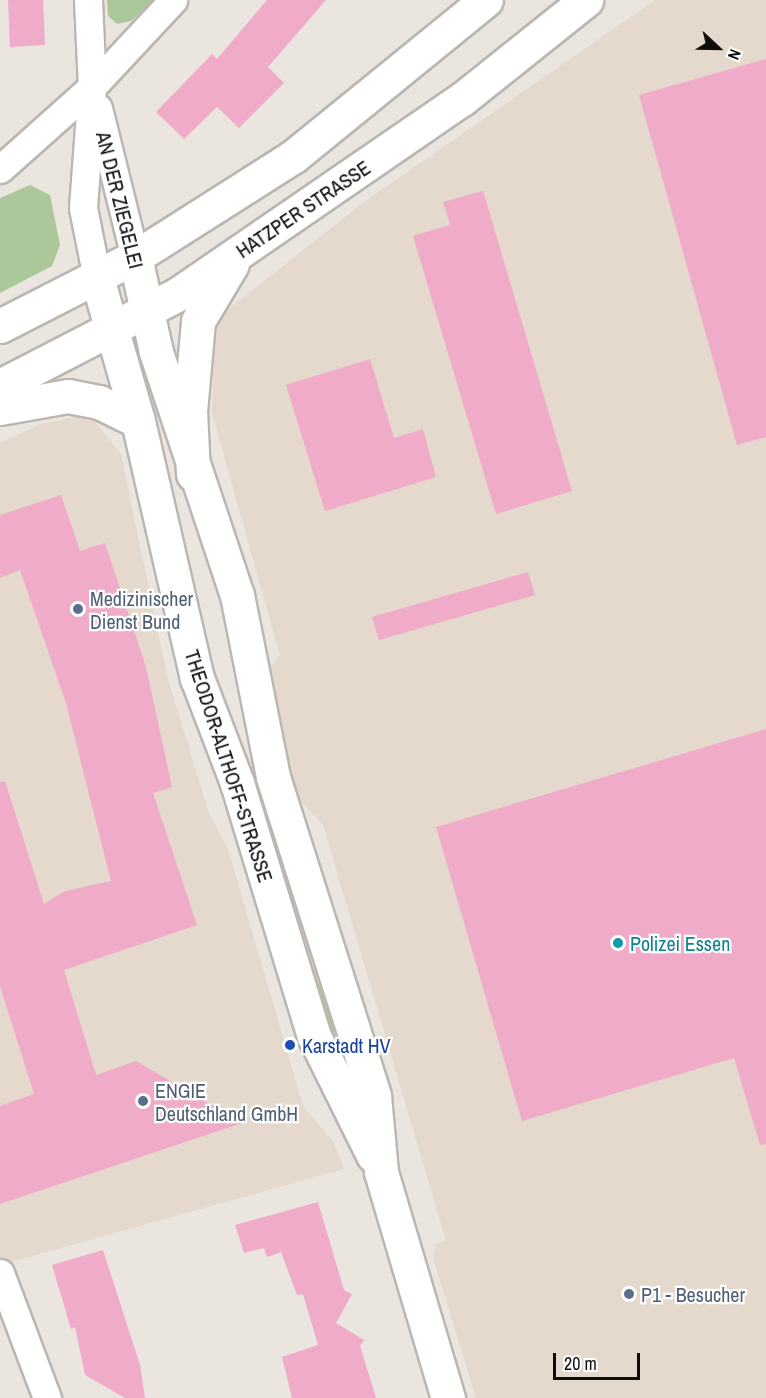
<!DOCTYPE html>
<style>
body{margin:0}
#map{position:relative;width:766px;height:1398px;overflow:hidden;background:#ebe5df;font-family:"Archivo Narrow",sans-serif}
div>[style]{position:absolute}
.built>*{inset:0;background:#e4d9cc}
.green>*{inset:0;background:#acc89a}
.building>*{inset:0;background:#efabc8}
.roads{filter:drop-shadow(2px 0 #bcb6b0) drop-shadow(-2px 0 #bcb6b0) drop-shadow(0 2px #bcb6b0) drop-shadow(0 -2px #bcb6b0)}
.minor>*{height:27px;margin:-13.5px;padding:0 13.5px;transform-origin:13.5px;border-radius:13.5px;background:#fff}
.tertiary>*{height:33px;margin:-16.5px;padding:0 16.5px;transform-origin:16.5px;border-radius:16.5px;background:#fff}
.secondary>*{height:33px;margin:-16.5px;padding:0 16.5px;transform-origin:16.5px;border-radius:16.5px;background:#fff}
.dots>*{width:16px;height:16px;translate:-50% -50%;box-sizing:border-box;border:3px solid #fff;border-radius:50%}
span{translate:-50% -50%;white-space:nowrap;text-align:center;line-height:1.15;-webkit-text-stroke:4.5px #fff;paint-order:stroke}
.street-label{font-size:20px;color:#0f0d0b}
.service-label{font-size:20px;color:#4e5e75}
.left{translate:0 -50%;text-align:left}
.culture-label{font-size:20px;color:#0d838f}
.transit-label{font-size:20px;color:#164399}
.north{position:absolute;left:688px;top:18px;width:60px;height:60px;-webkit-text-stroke:4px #fff;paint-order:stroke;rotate:112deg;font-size:16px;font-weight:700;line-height:24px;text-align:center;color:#0f0d0b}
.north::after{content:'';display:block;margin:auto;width:21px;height:27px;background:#0f0d0b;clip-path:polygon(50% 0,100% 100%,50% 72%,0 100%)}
.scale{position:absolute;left:553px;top:1353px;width:87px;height:27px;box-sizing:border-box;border:3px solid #0f0d0b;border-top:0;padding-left:8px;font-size:18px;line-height:21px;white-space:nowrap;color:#0f0d0b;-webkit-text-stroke:4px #fff;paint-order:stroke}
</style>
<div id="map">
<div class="built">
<div style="clip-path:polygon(655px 0,766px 0,766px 1398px,476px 1398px,433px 1258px,435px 1244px,446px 1241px,323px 825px,294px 794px,267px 691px,267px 672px,280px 656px,212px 413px,214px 338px,226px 311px,364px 202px)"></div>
<div style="clip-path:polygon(75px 417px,94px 421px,121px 454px,167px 676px,209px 813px,228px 849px,303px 1106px,334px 1143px,344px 1169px,0 1265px,0 443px,41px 424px)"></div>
</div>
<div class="green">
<div style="clip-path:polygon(107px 0,154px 0,131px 21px,117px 24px,108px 16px)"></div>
<div style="clip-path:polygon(30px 185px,50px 195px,60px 245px,52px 266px,0 293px,0 198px)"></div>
<div style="clip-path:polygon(307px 952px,334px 1023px,335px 1046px,301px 954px)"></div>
</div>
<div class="building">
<div style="clip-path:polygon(8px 0,43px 0,45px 45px,10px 47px)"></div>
<div style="clip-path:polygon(267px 0,326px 0,268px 67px,284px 83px,239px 128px,217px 107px,184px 139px,156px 112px,212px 54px,217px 59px)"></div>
<div style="clip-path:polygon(766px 59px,766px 437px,737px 445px,639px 95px)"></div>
<div style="clip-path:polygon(483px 191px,572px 491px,496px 514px,413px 236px,450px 225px,443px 202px)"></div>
<div style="clip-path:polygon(370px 359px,394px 438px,423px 429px,436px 477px,325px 511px,286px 385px)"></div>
<div style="clip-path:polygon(61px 495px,80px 551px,105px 543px,146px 667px,172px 787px,153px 793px,197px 925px,64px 970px,96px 1075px,136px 1061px,242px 1123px,0 1204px,0 1106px,34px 1094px,0 986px,0 782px,5px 781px,44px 904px,65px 891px,111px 881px,66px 703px,20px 570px,0 578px,0 515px)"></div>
<div style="clip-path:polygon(528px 572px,535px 595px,379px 640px,372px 617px)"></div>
<div style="clip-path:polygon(766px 729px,766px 1144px,760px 1145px,734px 1058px,522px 1121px,436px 827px)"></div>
<div style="clip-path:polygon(318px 1202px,344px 1290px,352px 1294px,336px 1323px,364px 1340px,360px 1346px,376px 1398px,292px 1398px,282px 1357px,318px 1345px,303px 1294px,297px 1295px,281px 1252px,267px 1257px,264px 1248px,244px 1253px,235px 1225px)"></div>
<div style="clip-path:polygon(103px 1250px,140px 1365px,145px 1398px,125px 1398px,85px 1375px,75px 1327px,71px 1329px,52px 1265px)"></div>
</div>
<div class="roads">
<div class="minor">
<div style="left:88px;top:0;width:87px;rotate:87.4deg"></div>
<div style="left:92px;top:87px;width:121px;rotate:94.3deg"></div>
<div style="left:83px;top:208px;width:71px;rotate:78.7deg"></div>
<div style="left:98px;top:108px;width:154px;rotate:76.1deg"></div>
<div style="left:0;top:169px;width:123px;rotate:-41.7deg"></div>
<div style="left:92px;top:87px;width:119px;rotate:-47deg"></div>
<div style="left:0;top:1273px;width:134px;rotate:69.4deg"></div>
</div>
<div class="tertiary">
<div style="left:135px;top:257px;width:97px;rotate:77.5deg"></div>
<div style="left:156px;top:352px;width:256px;rotate:71.6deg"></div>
<div style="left:237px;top:595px;width:186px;rotate:78.8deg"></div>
<div style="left:273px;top:777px;width:335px;rotate:72.4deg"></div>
<div style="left:374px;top:1096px;width:76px;rotate:84.7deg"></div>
<div style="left:381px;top:1172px;width:236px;rotate:73.5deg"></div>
<div style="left:97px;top:278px;width:149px;rotate:74deg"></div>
<div style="left:138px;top:421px;width:264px;rotate:77.1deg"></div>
<div style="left:197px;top:678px;width:112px;rotate:69.1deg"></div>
<div style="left:237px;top:783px;width:264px;rotate:73.1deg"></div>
<div style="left:314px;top:1036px;width:133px;rotate:63.6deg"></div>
</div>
<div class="secondary">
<div style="left:0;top:326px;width:152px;rotate:-27.1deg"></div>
<div style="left:135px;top:257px;width:188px;rotate:-32.4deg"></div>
<div style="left:294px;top:156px;width:247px;rotate:-39.1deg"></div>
<div style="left:0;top:386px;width:200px;rotate:-27.3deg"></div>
<div style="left:178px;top:294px;width:345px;rotate:-34.5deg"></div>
<div style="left:462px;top:99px;width:159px;rotate:-38.6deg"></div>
<div style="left:0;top:408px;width:69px;rotate:-10deg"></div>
<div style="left:68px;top:396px;width:32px;rotate:11deg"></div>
<div style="left:99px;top:402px;width:43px;rotate:26deg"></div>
<div style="left:193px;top:474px;width:63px;rotate:-92.7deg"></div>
<div style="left:190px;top:411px;width:90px;rotate:-84.9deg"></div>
<div style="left:198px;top:321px;width:66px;rotate:-59.2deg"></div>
</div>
</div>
<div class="dots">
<div style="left:78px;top:609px;background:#5c6f8a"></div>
<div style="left:618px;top:943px;background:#0f9aa8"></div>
<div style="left:290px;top:1045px;background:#1a4fb4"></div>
<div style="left:143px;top:1101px;background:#5c6f8a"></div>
<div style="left:629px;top:1294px;background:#5c6f8a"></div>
</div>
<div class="street-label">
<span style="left:120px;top:200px;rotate:76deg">AN DER ZIEGELEI</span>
<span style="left:303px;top:209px;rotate:-34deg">HATZPER STRASSE</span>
<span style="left:229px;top:766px;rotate:72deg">THEODOR-ALTHOFF-STRASSE</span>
</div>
<div class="service-label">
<span class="left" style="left:90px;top:610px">Medizinischer<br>Dienst Bund</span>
<span class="left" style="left:155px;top:1102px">ENGIE<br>Deutschland GmbH</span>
<span class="left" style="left:641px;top:1294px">P1 - Besucher</span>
</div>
<div class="culture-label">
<span class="left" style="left:630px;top:943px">Polizei Essen</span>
</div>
<div class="transit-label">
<span class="left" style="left:302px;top:1045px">Karstadt HV</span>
</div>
<div class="north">N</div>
<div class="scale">20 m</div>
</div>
